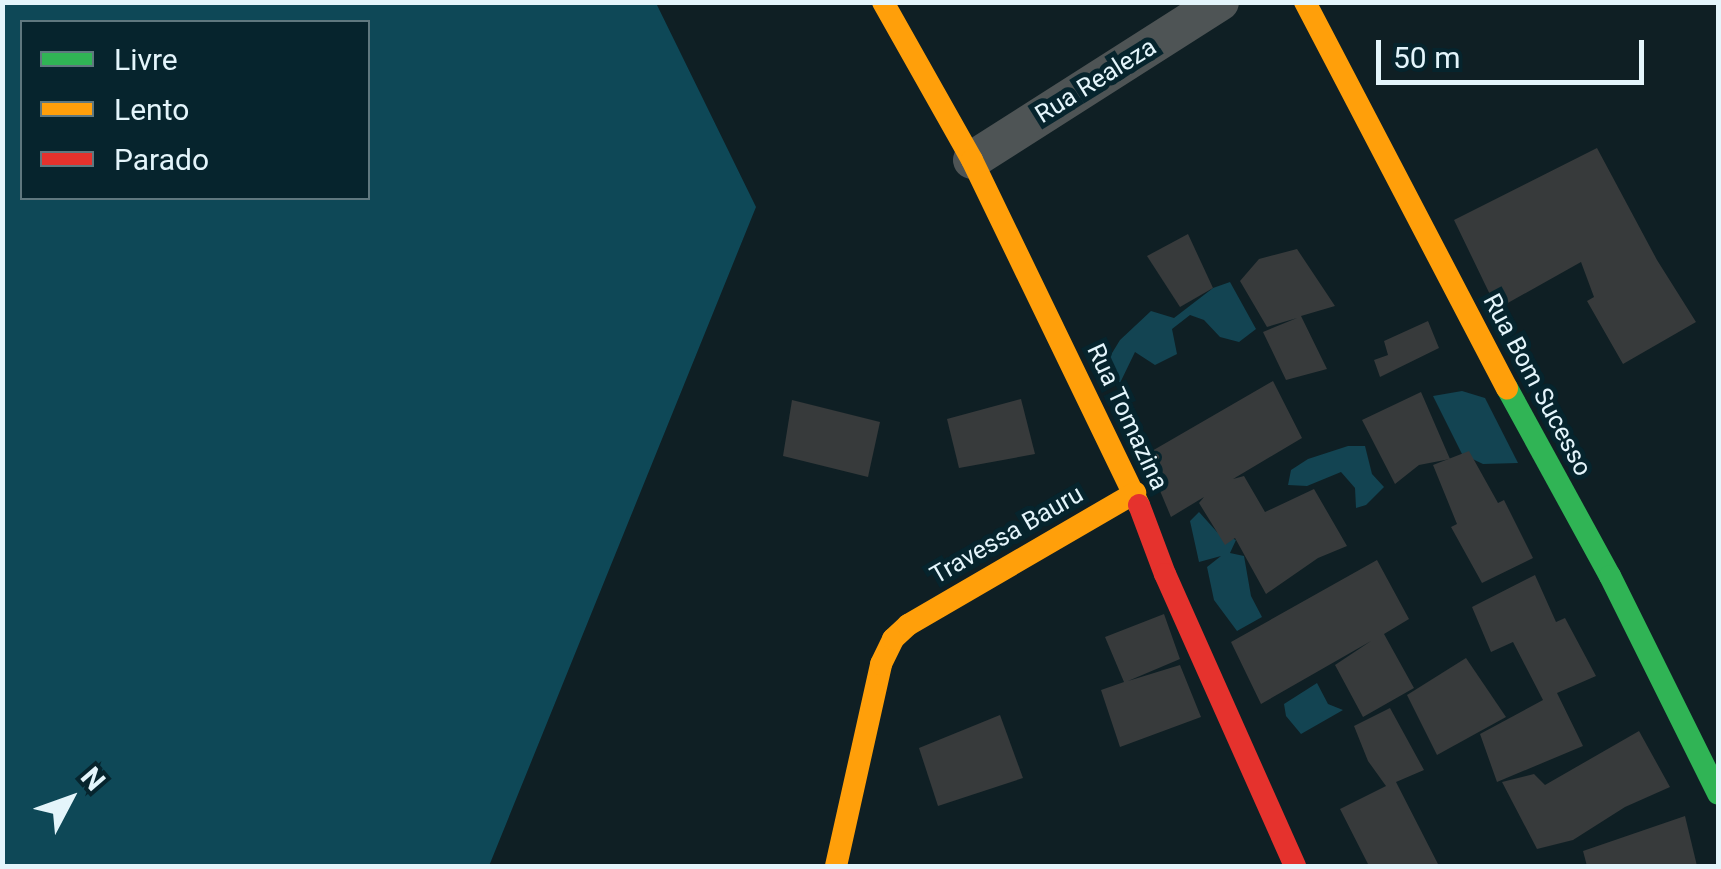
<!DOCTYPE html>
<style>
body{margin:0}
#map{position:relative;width:1721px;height:869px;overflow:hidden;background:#0f1f24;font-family:Roboto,sans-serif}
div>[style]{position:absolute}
.green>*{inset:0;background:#134452}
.forest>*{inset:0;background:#0e4857}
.building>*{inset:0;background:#373a3b}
.street>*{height:38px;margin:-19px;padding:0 19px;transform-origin:19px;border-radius:19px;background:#4e5455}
.fast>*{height:22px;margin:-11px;padding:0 11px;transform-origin:11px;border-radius:11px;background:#30b455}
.slow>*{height:22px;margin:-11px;padding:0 11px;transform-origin:11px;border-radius:11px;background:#ff9f0a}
.jam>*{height:22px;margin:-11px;padding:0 11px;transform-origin:11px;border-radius:11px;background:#e5322d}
span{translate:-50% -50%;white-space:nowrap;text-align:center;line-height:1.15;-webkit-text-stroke:10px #06242d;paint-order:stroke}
.street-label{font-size:25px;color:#e4f5fb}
.frame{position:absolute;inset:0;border:5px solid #e4f5fb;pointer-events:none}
.legend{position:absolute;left:20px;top:20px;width:350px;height:180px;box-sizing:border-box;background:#06242d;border:2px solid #5f787f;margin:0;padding:12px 18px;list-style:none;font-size:30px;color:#e4f5fb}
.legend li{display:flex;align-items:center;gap:20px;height:50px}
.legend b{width:50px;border:2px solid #5f787f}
.north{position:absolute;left:20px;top:749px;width:100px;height:100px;-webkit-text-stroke:8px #06242d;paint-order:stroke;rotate:49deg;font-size:28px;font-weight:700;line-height:40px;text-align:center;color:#e4f5fb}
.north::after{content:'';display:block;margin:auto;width:35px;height:45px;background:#e4f5fb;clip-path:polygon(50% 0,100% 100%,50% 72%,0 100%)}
.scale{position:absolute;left:1376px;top:40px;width:268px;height:45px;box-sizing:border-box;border:5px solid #e4f5fb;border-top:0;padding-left:12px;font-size:30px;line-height:35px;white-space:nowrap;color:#e4f5fb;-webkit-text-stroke:8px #06242d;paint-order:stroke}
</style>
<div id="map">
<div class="green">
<div style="clip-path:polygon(1230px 282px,1256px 329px,1239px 342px,1220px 337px,1204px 320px,1190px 315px,1172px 329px,1177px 354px,1155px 365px,1135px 352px,1120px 383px,1106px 363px,1120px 340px,1151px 311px,1174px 318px,1213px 288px)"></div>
<div style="clip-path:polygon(1462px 391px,1485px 398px,1518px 463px,1483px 464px,1462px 454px,1433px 396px)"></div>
<div style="clip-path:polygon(1348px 446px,1365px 446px,1372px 474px,1384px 487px,1366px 505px,1356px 508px,1355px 488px,1341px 472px,1307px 486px,1288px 485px,1291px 470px,1308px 459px)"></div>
<div style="clip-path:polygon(1199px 512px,1217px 532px,1236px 540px,1230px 553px,1244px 556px,1251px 596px,1262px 617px,1237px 631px,1214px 600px,1207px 567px,1221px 556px,1199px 562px,1190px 521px)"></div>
<div style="clip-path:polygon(1317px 683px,1328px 704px,1343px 710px,1301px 734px,1286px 716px,1284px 704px)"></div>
</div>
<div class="forest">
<div style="clip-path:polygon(evenodd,2px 3px,656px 3px,756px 207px,489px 866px,3px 866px,2px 3px,22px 22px,368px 22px,368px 198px,22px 198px,22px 22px)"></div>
</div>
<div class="building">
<div style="clip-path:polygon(1597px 148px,1657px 260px,1696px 322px,1623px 364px,1587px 301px,1594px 297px,1581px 262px,1497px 309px,1454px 220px)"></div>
<div style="clip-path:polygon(1188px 234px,1213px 288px,1180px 307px,1147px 256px)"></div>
<div style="clip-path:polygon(1297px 249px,1335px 306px,1301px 316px,1327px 369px,1286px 380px,1263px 332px,1297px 318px,1267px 327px,1240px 281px,1259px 259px)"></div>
<div style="clip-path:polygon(1428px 321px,1439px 348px,1380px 377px,1374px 360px,1388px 355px,1384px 341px)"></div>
<div style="clip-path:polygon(1273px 381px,1302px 438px,1233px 479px,1244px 476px,1265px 512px,1314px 489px,1347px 546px,1318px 558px,1266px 594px,1235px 538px,1225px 545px,1199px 503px,1204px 497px,1171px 517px,1145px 455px)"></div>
<div style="clip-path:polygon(1421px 392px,1450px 459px,1419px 465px,1395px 484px,1362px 420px)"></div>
<div style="clip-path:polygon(1021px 399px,1035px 454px,959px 468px,947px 419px)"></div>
<div style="clip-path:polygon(792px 400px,880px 422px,868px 477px,783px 456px)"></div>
<div style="clip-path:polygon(1469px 451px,1498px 503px,1504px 500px,1533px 558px,1482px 583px,1451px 527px,1457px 524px,1433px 465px)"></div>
<div style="clip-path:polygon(1377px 560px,1409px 619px,1384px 634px,1414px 688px,1363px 717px,1335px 665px,1371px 641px,1261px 704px,1231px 642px)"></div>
<div style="clip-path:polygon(1535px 575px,1556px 622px,1565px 618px,1596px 676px,1557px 693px,1583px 746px,1497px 782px,1480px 734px,1543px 700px,1513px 642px,1491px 652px,1472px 607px)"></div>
<div style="clip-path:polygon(1164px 614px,1180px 659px,1128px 681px,1180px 665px,1201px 717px,1120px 747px,1101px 690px,1124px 682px,1105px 637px)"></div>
<div style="clip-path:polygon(1466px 658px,1506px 717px,1437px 755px,1407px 695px)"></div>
<div style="clip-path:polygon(1390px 708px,1424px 770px,1396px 782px,1439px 866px,1369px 866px,1340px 809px,1386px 786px,1368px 761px,1354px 726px)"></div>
<div style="clip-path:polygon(1000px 715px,1023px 778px,938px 806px,919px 748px)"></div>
<div style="clip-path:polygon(1639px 731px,1670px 787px,1625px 807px,1573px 840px,1537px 849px,1502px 782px,1534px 774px,1545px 785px)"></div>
<div style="clip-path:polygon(1685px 816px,1697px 866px,1587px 866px,1583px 851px)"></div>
</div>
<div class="street">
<div style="left:972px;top:160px;width:294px;rotate:-32.5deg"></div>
</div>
<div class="fast">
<div style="left:1507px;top:388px;width:214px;rotate:61.3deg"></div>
<div style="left:1610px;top:576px;width:243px;rotate:63.6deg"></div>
</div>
<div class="slow">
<div style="left:883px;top:2px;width:181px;rotate:60.6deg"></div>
<div style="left:972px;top:160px;width:383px;rotate:64.2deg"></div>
<div style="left:1305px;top:2px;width:436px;rotate:62.4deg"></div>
<div style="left:836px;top:866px;width:207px;rotate:-77.4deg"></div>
<div style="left:881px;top:664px;width:28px;rotate:-64deg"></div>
<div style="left:893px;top:639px;width:21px;rotate:-43deg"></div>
<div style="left:908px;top:625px;width:263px;rotate:-30.2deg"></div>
</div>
<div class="jam">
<div style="left:1139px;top:505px;width:74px;rotate:69.4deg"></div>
<div style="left:1165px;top:574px;width:320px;rotate:66deg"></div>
</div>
<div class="street-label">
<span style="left:1096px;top:81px;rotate:-32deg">Rua Realeza</span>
<span style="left:1537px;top:385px;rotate:62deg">Rua Bom Sucesso</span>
<span style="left:1127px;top:417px;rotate:65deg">Rua Tomazina</span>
<span style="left:1007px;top:535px;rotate:-30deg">Travessa Bauru</span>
</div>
<div class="frame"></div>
<ul class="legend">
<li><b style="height:12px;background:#30b455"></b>Livre</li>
<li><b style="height:12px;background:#ff9f0a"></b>Lento</li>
<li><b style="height:12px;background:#e5322d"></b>Parado</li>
</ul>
<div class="north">N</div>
<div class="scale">50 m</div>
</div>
